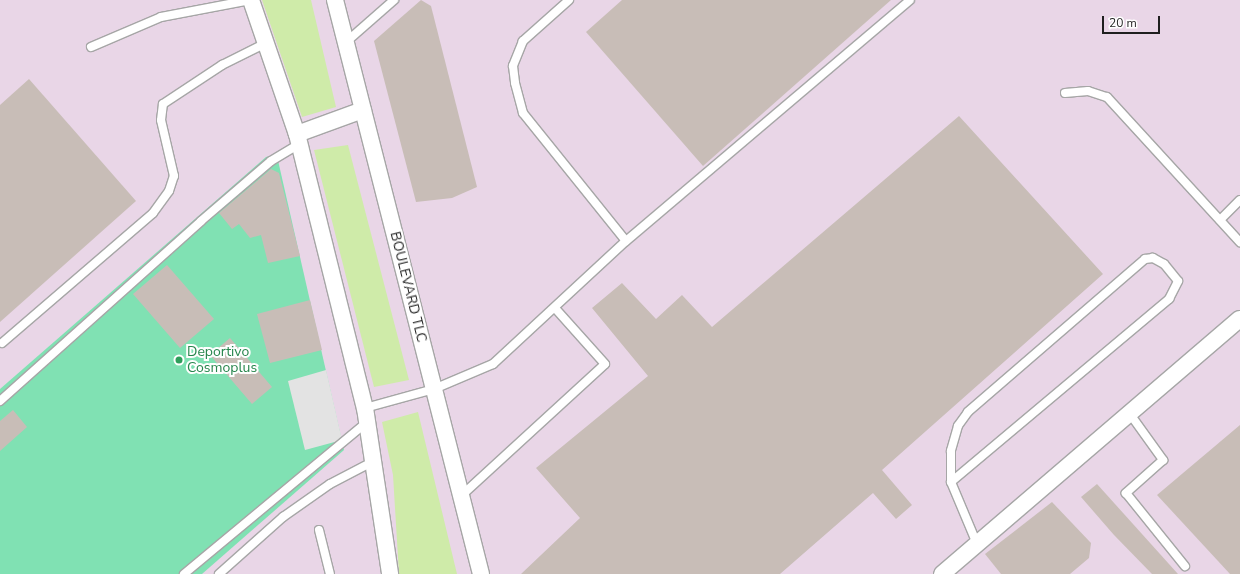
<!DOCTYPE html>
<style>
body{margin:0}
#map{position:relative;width:1240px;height:574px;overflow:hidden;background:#f0ebe4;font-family:"Nunito Sans",sans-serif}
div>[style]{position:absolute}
.industrial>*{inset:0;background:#e9d6e7}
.grass>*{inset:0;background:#cfeba9}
.pitch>*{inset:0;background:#80e1b3}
.parking>*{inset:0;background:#e3e3e3}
.building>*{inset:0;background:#c8bdb7}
.roads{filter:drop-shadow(1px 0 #a6a6a6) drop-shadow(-1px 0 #a6a6a6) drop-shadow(0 1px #a6a6a6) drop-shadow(0 -1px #a6a6a6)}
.lane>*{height:8px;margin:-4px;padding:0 4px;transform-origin:4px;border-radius:4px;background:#fff}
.street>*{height:16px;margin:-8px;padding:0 8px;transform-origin:8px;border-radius:8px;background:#fff}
.dots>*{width:11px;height:11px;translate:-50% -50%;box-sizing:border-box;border:2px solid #fff;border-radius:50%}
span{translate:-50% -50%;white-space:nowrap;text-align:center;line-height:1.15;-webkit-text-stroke:4px #fff;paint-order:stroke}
.street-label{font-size:14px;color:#1f1f1f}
.leisure-label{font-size:14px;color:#27864d}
.left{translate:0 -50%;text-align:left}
.scale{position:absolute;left:1102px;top:16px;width:58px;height:18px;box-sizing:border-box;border:2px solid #1f1f1f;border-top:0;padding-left:5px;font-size:12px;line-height:14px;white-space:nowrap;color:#1f1f1f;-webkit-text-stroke:3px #fff;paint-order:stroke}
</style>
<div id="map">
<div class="industrial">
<div style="clip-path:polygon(0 0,1240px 0,1240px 574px,0 574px)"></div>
</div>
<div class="grass">
<div style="clip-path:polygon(262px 0,311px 0,336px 107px,302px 117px)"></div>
<div style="clip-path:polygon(348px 145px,409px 380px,374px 387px,314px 150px)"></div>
<div style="clip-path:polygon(418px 412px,457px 574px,399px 574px,393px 475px,382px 422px)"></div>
</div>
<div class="pitch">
<div style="clip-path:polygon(274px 155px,277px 156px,344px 450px,202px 574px,0 574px,0 389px,266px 157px)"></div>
</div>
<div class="parking">
<div style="clip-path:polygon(326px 370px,342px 440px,305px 450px,288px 381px)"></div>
</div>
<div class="building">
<div style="clip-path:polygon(421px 0,431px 6px,477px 187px,452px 198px,416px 202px,374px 41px)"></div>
<div style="clip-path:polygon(622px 0,891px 0,703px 166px,586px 32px)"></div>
<div style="clip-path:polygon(29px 79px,136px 201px,0 322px,0 105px)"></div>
<div style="clip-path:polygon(959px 116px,1103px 274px,882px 470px,912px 505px,896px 519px,873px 493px,780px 574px,521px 574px,580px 518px,536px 468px,648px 376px,592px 308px,622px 283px,656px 319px,682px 295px,712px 327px)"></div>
<div style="clip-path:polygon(271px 169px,279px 173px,300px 256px,268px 263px,261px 235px,250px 238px,239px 224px,232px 229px,219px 213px)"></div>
<div style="clip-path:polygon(167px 265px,214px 319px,180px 348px,133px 294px)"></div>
<div style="clip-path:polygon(310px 300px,322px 350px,270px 363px,257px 314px)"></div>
<div style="clip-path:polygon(230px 338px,272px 387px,252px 404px,210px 355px)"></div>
<div style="clip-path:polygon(13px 410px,27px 427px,0 451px,0 421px)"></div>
<div style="clip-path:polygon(1240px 425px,1240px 574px,1230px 574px,1157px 495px)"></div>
<div style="clip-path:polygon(1097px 484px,1178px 574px,1152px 574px,1114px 535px,1081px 497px)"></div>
<div style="clip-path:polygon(1052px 502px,1091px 543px,1089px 558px,1070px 574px,1001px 574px,985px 554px)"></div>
</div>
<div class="roads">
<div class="lane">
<div style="left:569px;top:0;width:62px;rotate:138.3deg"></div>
<div style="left:523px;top:41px;width:27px;rotate:112deg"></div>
<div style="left:513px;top:66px;width:17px;rotate:83deg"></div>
<div style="left:515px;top:83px;width:31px;rotate:75deg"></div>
<div style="left:523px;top:113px;width:164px;rotate:51.2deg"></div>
<div style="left:346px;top:42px;width:64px;rotate:-41.2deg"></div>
<div style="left:91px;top:47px;width:76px;rotate:-23.2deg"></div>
<div style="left:161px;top:17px;width:91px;rotate:-10.8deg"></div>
<div style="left:1065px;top:93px;width:23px;rotate:-5deg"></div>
<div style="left:1088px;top:91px;width:20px;rotate:18deg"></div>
<div style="left:1107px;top:97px;width:197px;rotate:47.5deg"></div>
<div style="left:1220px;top:220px;width:28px;rotate:-45deg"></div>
<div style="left:2px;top:343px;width:199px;rotate:-40.7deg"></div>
<div style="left:153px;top:213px;width:27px;rotate:-54deg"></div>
<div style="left:169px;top:191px;width:16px;rotate:-72deg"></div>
<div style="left:174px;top:176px;width:57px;rotate:-103.1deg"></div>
<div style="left:161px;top:120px;width:16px;rotate:-83deg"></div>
<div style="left:163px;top:104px;width:71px;rotate:-33.5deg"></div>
<div style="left:222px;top:65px;width:49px;rotate:-26.6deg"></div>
<div style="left:0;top:401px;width:270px;rotate:-41.8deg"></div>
<div style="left:201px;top:221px;width:92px;rotate:-40.6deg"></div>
<div style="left:271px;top:161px;width:33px;rotate:-31deg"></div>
<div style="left:365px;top:408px;width:72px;rotate:-15.4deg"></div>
<div style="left:434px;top:389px;width:64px;rotate:-23deg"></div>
<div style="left:493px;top:364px;width:181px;rotate:-42.8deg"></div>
<div style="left:626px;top:241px;width:372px;rotate:-40.3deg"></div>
<div style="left:1130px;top:414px;width:57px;rotate:54.3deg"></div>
<div style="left:1163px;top:460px;width:50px;rotate:138.3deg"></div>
<div style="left:1126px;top:493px;width:94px;rotate:51.1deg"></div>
<div style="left:951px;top:482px;width:285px;rotate:-40deg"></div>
<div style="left:1169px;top:299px;width:20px;rotate:-63deg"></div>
<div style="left:1178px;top:281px;width:22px;rotate:-129deg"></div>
<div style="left:1164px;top:264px;width:13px;rotate:-151deg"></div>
<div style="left:1153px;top:258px;width:8px;rotate:173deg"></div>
<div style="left:1145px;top:259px;width:234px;rotate:139.2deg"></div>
<div style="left:968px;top:412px;width:17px;rotate:126deg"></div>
<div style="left:958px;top:426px;width:26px;rotate:106deg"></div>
<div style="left:951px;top:451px;width:31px;rotate:90deg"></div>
<div style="left:951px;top:482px;width:67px;rotate:67.2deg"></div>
<div style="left:461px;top:496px;width:195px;rotate:-42.5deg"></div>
<div style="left:605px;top:364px;width:75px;rotate:-131.8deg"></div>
<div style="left:319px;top:530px;width:45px;rotate:76deg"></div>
<div style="left:184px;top:574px;width:238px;rotate:-39.7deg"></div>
<div style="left:219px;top:574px;width:86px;rotate:-41.7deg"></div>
<div style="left:283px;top:517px;width:57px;rotate:-35.1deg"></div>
<div style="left:330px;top:484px;width:47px;rotate:-27.6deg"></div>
</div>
<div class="street">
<div style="left:251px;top:0;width:142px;rotate:71.1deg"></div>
<div style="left:297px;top:134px;width:282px;rotate:76.1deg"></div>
<div style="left:365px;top:408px;width:168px;rotate:81.4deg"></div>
<div style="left:335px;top:0;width:592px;rotate:75.73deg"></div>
<div style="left:297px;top:134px;width:70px;rotate:-20deg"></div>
<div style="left:942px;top:574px;width:392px;rotate:-40.6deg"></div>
</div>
</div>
<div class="dots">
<div style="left:179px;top:360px;background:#2e9e5b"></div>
</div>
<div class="street-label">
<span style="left:408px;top:287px;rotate:76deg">BOULEVARD TLC</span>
</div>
<div class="leisure-label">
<span class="left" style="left:187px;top:360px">Deportivo<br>Cosmoplus</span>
</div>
<div class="scale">20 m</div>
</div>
